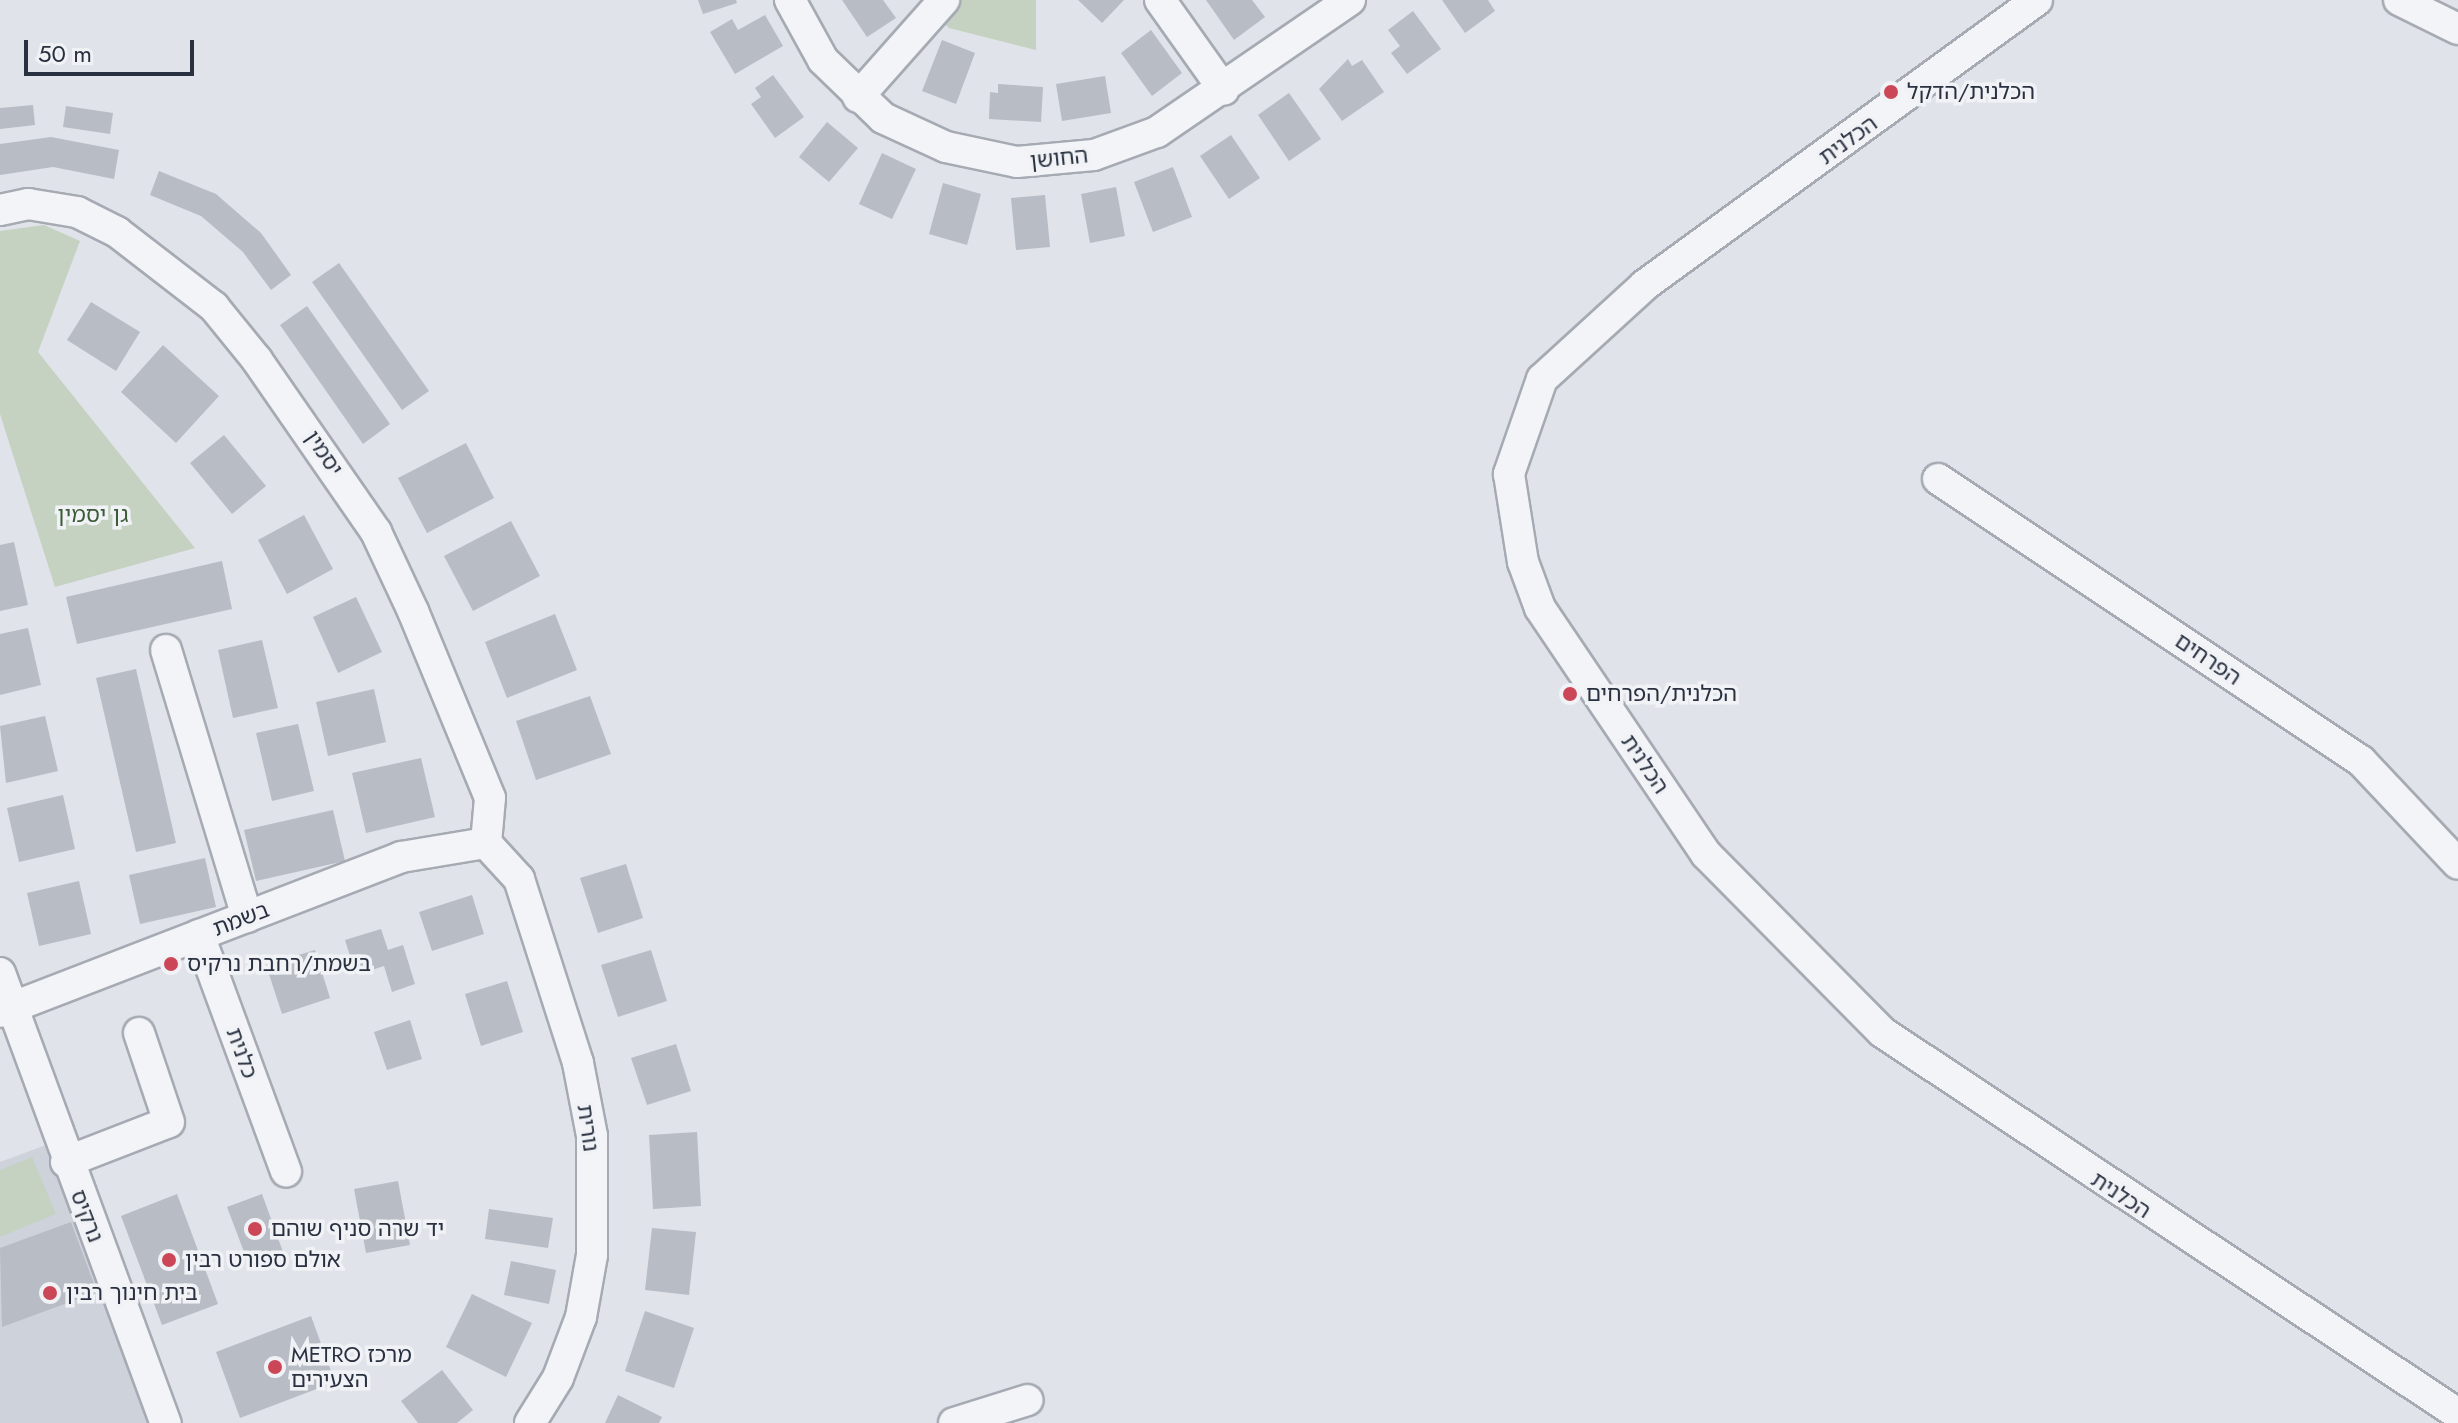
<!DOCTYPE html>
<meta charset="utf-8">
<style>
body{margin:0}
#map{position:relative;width:2458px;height:1423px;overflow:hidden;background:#e0e3e9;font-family:Jost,"Noto Sans Hebrew",sans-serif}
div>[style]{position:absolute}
.built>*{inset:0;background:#ced2db}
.green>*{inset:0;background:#c5d2c1}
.building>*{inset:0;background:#b7bcc5}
.roads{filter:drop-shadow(2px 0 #a5aab3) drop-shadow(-2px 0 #a5aab3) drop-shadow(0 2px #a5aab3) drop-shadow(0 -2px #a5aab3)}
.minor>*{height:30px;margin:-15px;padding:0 15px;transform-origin:15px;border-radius:15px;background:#f3f4f7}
.dots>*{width:22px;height:22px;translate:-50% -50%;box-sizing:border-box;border:4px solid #f0f2f6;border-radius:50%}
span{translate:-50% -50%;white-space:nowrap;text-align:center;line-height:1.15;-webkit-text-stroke:7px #f0f2f6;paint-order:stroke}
.poi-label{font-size:22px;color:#293140}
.left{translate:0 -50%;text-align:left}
.street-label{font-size:22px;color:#293140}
.park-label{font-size:22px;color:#3c5b37}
.scale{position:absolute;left:24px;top:40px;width:170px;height:36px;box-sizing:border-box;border:4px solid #293140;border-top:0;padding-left:10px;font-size:24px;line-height:28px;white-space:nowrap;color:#293140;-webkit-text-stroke:6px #f0f2f6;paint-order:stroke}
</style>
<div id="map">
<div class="built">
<div style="clip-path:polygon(46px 1145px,149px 1423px,0 1423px,0 1162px)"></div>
</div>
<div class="green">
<div style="clip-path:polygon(920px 0,1036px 0,1036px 50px,949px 28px)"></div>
<div style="clip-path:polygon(44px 225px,80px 241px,38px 352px,195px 548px,55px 587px,0 414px,0 231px)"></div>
<div style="clip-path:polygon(32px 1157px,56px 1214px,0 1237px,0 1170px)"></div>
</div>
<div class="building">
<div style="clip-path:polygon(698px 0,736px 0,737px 3px,703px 14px)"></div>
<div style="clip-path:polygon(842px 0,883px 0,896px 18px,867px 37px)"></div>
<div style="clip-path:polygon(1078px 0,1124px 0,1102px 23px)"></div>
<div style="clip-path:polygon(1206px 0,1252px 0,1265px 17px,1234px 40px)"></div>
<div style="clip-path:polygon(1442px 0,1488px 0,1495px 11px,1465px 33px)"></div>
<div style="clip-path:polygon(1413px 11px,1441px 49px,1407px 74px,1391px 53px,1400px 46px,1388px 30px)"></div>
<div style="clip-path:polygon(765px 15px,783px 46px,735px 74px,710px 32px,732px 19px,738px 30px)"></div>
<div style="clip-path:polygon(1151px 30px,1182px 73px,1152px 96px,1121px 53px)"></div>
<div style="clip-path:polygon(942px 40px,975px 53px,956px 104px,922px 91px)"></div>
<div style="clip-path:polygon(1348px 59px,1352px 66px,1362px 60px,1384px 92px,1342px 121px,1319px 89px)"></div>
<div style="clip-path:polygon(773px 75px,804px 117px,775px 138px,751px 104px,761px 97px,755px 88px)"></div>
<div style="clip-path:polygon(1105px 76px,1111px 113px,1062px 121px,1056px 84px)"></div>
<div style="clip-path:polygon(998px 84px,1043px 87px,1041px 122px,989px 119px,990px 92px,998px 93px)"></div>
<div style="clip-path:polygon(1289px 93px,1321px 139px,1289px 161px,1258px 115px)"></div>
<div style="clip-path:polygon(33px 105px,35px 125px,0 129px,0 108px)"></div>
<div style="clip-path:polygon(66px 106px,113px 113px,110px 134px,63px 127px)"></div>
<div style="clip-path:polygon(827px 122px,858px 148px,829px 182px,799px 157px)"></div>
<div style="clip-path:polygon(1231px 135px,1260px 178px,1229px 199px,1200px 156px)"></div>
<div style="clip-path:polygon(51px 137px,119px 150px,114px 179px,53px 167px,0 175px,0 144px)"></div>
<div style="clip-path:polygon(882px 153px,916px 169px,892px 219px,859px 204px)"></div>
<div style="clip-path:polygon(1173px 167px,1192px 217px,1153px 232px,1134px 182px)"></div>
<div style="clip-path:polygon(159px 171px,216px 194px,261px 233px,291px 275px,271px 290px,243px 252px,201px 216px,150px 195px)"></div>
<div style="clip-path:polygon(943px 183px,981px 194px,967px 245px,929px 234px)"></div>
<div style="clip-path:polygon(1116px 187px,1125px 236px,1090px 243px,1081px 194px)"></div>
<div style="clip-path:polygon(1045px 195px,1050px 247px,1016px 250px,1011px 198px)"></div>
<div style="clip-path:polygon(339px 263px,429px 391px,402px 410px,312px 282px)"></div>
<div style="clip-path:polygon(91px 302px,140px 332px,116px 371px,67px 340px)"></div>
<div style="clip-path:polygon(307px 306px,390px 424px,363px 444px,280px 325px)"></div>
<div style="clip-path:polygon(163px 345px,219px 396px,176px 443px,121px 392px)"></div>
<div style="clip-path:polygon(224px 435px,266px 486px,232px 514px,190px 463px)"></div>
<div style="clip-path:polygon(466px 443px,494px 498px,427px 533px,398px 478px)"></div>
<div style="clip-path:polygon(304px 515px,333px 569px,287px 594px,258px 540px)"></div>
<div style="clip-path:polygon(511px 521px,540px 576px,473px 611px,444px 556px)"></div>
<div style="clip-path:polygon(14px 542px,28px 605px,0 611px,0 545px)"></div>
<div style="clip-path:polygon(222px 561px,232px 609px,77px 644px,66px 597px)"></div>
<div style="clip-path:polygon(356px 597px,382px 652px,338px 673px,313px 617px)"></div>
<div style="clip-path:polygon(555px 614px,577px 670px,507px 698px,485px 642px)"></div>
<div style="clip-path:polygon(28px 628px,41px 685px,0 695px,0 634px)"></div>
<div style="clip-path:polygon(262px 640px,278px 708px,233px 718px,218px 650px)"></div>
<div style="clip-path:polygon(136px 669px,176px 843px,136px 852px,96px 678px)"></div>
<div style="clip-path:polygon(374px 689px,386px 742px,328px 756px,316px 702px)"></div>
<div style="clip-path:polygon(590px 696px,611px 754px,536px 780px,516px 721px)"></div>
<div style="clip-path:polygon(45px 716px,58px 771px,6px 783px,0 726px)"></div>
<div style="clip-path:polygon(298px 724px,314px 791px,272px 801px,256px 733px)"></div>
<div style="clip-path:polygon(421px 758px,435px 817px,366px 833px,352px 773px)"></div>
<div style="clip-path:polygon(63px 795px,75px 849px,19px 862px,7px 808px)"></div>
<div style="clip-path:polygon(333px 810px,345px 861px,256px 881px,244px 830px)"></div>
<div style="clip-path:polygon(205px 858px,216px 907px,140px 924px,129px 875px)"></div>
<div style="clip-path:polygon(626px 864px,643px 918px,598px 933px,580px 878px)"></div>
<div style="clip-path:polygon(79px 881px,91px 934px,39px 946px,27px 893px)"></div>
<div style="clip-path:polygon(472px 895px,484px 934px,432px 951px,419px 912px)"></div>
<div style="clip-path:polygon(381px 929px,388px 950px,403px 945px,415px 984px,392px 992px,384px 966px,356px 975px,345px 940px)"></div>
<div style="clip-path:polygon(315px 950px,330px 998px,282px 1014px,266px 965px)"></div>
<div style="clip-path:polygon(651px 950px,667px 1001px,618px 1017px,601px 965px)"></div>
<div style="clip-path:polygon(507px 981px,523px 1032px,481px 1046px,465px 994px)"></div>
<div style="clip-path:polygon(410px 1020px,422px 1059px,387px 1070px,374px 1032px)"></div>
<div style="clip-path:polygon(676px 1044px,691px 1091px,647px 1105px,631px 1058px)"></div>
<div style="clip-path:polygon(697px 1132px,701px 1206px,653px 1209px,649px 1135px)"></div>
<div style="clip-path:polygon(398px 1181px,410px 1245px,366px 1253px,354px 1189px)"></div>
<div style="clip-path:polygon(177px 1194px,218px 1304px,162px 1325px,121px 1216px)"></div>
<div style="clip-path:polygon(262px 1194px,283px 1252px,249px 1265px,227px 1207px)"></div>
<div style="clip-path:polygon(489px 1209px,553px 1218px,548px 1248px,485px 1239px)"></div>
<div style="clip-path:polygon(71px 1222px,97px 1292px,2px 1327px,0 1248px)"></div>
<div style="clip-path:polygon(652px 1228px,696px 1232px,689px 1295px,645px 1290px)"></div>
<div style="clip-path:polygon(511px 1261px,556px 1270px,549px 1304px,504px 1295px)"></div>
<div style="clip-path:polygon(472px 1294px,532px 1323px,506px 1377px,446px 1347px)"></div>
<div style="clip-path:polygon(645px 1311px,694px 1328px,674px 1388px,625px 1371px)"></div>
<div style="clip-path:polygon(311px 1316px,335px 1382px,240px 1418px,216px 1352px)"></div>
<div style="clip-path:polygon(442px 1370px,473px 1410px,457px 1423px,418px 1423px,401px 1401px)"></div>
<div style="clip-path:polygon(618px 1395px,662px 1417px,659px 1423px,605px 1423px)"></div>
</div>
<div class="roads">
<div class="minor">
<div style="left:790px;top:0;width:68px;rotate:61.2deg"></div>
<div style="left:823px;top:60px;width:83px;rotate:44deg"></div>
<div style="left:883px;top:118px;width:69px;rotate:24.7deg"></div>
<div style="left:946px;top:147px;width:73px;rotate:11.9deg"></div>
<div style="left:1017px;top:162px;width:77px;rotate:-5.2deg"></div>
<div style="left:1094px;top:155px;width:67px;rotate:-20.1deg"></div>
<div style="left:1157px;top:132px;width:234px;rotate:-34.4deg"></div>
<div style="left:1160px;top:0;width:110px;rotate:54.6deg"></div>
<div style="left:2037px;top:0;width:486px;rotate:144deg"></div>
<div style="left:1644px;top:286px;width:138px;rotate:137.6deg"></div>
<div style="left:1542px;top:379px;width:101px;rotate:109.2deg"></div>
<div style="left:1509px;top:474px;width:89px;rotate:81deg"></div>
<div style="left:1523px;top:562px;width:49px;rotate:69.7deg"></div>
<div style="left:1540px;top:608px;width:297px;rotate:56deg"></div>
<div style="left:1706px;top:854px;width:250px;rotate:45.3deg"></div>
<div style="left:1882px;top:1032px;width:691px;rotate:33.55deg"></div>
<div style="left:2399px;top:0;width:66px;rotate:26.2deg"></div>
<div style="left:858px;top:97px;width:130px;rotate:-48.4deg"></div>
<div style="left:0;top:210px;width:29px;rotate:-12deg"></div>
<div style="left:28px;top:204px;width:50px;rotate:9.3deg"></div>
<div style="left:77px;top:212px;width:45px;rotate:26.6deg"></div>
<div style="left:117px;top:232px;width:123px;rotate:37.7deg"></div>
<div style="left:214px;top:307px;width:68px;rotate:50.9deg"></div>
<div style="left:257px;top:360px;width:209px;rotate:55.3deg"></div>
<div style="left:376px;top:532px;width:87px;rotate:64.9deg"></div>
<div style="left:413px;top:611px;width:202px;rotate:67.6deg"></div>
<div style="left:490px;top:798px;width:45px;rotate:95.1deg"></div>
<div style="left:1938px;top:479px;width:508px;rotate:33.69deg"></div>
<div style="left:2361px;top:761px;width:141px;rotate:46.7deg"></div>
<div style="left:166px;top:650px;width:279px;rotate:73.1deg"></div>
<div style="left:486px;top:843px;width:49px;rotate:47.5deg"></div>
<div style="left:519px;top:879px;width:193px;rotate:72.2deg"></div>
<div style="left:578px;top:1063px;width:74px;rotate:79.1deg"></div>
<div style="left:592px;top:1136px;width:119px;rotate:90deg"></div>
<div style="left:592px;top:1255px;width:63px;rotate:100.1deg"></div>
<div style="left:581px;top:1317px;width:65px;rotate:110.7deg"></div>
<div style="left:558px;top:1378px;width:53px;rotate:121.9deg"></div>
<div style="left:199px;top:935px;width:252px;rotate:69.8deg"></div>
<div style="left:0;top:973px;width:480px;rotate:69.8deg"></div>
<div style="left:0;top:1012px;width:430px;rotate:-21.1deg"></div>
<div style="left:401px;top:857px;width:86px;rotate:-9.4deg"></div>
<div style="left:66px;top:1162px;width:110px;rotate:-21.2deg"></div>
<div style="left:169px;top:1122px;width:94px;rotate:-108.6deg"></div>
<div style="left:954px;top:1423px;width:77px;rotate:-17.3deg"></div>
</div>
</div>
<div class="dots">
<div style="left:1891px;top:92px;background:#cb4757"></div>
<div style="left:1570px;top:694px;background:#cb4757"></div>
<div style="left:171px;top:964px;background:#cb4757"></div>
<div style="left:255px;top:1229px;background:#cb4757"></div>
<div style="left:169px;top:1260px;background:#cb4757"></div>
<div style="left:50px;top:1293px;background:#cb4757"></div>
<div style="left:275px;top:1367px;background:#cb4757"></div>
</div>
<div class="poi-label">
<span class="left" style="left:1907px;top:92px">הכלנית/הדקל</span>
<span class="left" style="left:1586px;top:694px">הכלנית/הפרחים</span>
<span class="left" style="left:187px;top:964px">בשמת/רחבת נרקיס</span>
<span class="left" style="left:271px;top:1229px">יד שרה סניף שוהם</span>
<span class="left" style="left:185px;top:1260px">אולם ספורט רבין</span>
<span class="left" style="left:66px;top:1293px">בית חינוך רבין</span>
<span class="left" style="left:291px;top:1367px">METRO מרכז<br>הצעירים</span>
</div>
<div class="street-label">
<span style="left:1848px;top:140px;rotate:-36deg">הכלנית</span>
<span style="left:1059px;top:158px;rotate:-6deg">החושן</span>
<span style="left:324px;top:453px;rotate:56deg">יסמין</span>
<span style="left:2208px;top:659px;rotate:34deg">הפרחים</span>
<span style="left:1645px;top:764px;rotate:56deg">הכלנית</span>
<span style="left:241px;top:919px;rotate:-21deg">בשמת</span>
<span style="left:242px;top:1053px;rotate:70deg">כלנית</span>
<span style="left:588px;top:1128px;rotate:82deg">נורית</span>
<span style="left:2121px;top:1195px;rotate:33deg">הכלנית</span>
<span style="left:87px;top:1216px;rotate:69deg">נרקיס</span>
</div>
<div class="park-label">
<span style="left:93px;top:515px">גן יסמין</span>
</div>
<div class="scale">50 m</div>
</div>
